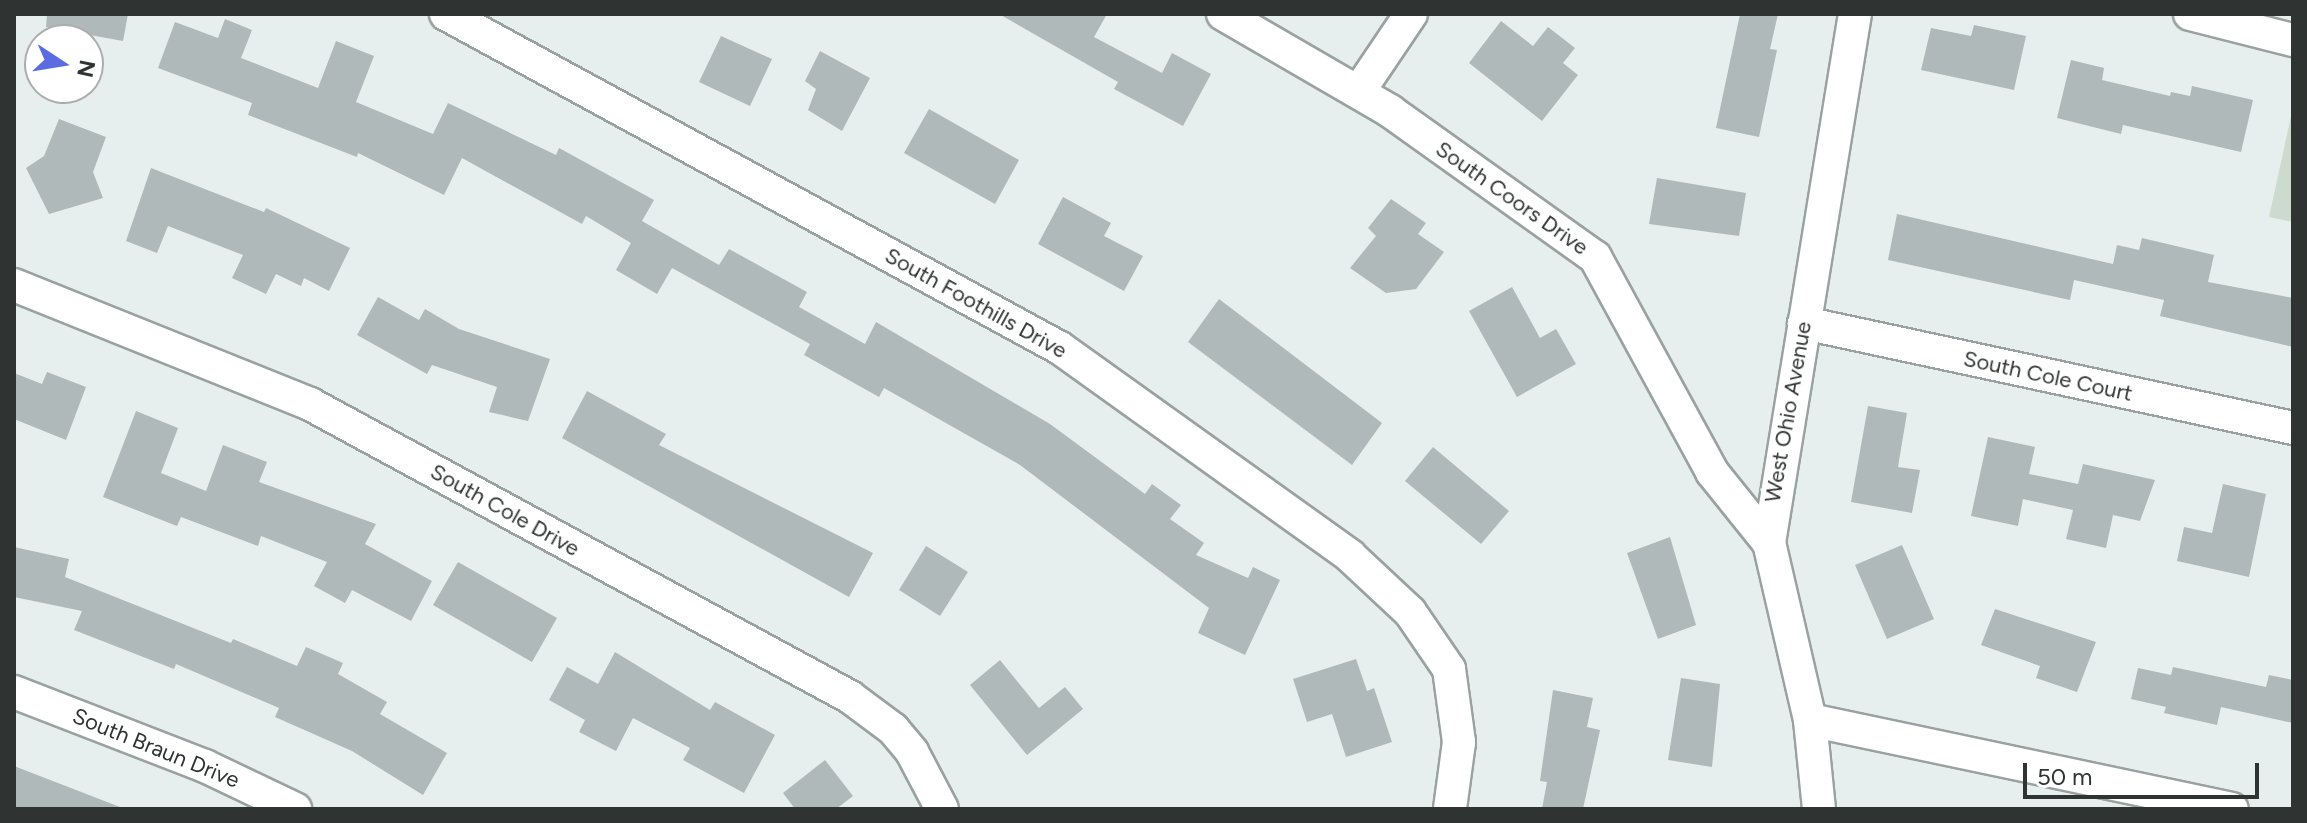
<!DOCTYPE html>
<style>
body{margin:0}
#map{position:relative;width:2307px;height:823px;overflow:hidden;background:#e6efed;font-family:Figtree,sans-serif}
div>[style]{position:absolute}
.green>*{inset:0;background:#ccdbcd}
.building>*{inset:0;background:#b0b9ba}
.roads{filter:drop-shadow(2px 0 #99a2a0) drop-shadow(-2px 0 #99a2a0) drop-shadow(0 2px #99a2a0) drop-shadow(0 -2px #99a2a0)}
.minor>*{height:32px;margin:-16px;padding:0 16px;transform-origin:16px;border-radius:16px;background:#fff}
span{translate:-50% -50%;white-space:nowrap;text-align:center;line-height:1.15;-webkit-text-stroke:7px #fff;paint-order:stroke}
.street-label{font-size:22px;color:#2f3332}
.frame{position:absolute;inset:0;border:16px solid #2f3332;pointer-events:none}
.north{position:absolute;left:24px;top:24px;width:80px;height:80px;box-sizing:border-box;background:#fff;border:2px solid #acadad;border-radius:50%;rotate:102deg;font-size:22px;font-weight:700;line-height:32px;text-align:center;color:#2f3332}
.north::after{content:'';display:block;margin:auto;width:28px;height:36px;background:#5b6be2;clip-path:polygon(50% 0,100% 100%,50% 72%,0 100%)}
.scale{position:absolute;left:2023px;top:763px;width:236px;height:36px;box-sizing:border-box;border:4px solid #2f3332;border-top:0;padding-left:10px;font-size:24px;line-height:28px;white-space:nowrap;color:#2f3332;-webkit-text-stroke:6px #fff;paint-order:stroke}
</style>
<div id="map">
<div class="green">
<div style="clip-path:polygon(2293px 107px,2293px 222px,2269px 217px)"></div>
</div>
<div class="building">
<div style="clip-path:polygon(47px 14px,128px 14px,123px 41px,46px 27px)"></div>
<div style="clip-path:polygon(999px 14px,1107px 14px,1094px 37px,1162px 73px,1172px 53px,1211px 74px,1183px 126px,1114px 89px,1118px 82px)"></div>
<div style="clip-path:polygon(1740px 14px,1778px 14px,1770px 49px,1777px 50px,1759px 137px,1716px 128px)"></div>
<div style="clip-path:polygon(225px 19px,252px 30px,241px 58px,318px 88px,336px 41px,374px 56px,356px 102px,433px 134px,448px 103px,556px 155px,559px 148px,654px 200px,642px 221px,719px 265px,729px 249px,807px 292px,799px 307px,865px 344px,876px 322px,1050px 424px,1145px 494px,1152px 484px,1181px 505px,1170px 519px,1204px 543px,1196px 555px,1248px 578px,1253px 567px,1280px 580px,1245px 655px,1198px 633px,1209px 608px,1020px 465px,884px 388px,879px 397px,804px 355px,810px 344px,672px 268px,657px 294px,616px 270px,631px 243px,586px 216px,582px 224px,462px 158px,444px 195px,358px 153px,357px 157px,248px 115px,252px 103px,158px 68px,175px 22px,218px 38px)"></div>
<div style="clip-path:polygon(1501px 21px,1533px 46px,1548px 27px,1575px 48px,1563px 63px,1578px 75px,1542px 121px,1469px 63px)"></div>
<div style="clip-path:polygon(1974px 25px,2026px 36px,2014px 90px,1921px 70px,1931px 28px,1971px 36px)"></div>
<div style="clip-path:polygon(721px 36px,772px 59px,750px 106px,699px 82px)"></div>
<div style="clip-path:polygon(820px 51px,870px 78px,842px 131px,808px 110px,816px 89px,805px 81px)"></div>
<div style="clip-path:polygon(2071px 60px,2104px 68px,2102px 80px,2170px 96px,2171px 92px,2190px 96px,2192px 86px,2253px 100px,2241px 152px,2123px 125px,2121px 134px,2057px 118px)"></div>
<div style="clip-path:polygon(929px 109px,1019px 160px,995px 204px,904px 153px)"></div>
<div style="clip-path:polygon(59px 119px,106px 137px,93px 172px,103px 198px,49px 214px,26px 168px,44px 156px)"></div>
<div style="clip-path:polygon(151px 168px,264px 212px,266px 208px,350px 248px,329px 291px,304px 278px,301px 286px,276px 274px,266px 294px,232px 278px,243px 255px,168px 226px,157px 253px,126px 241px)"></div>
<div style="clip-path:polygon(1657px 178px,1746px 193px,1739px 236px,1649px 224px)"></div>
<div style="clip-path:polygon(1063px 197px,1111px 223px,1104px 236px,1143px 256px,1124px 291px,1038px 244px)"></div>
<div style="clip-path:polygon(1391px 199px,1426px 223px,1418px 234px,1444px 252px,1416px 289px,1386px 293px,1350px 268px,1376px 236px,1368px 228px)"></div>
<div style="clip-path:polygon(1897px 214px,2113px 264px,2117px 245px,2139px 250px,2142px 238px,2214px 255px,2208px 282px,2293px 298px,2293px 347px,2160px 316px,2164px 300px,2074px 280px,2070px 300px,1888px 260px)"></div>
<div style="clip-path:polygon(1512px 287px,1540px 338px,1556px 329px,1576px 364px,1517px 397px,1469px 311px)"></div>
<div style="clip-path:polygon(378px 297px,419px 320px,425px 309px,459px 329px,550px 359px,528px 421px,489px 412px,497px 387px,432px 365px,427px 374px,357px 335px)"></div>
<div style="clip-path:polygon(1219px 299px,1382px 423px,1352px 465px,1188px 342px)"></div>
<div style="clip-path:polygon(47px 372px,86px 387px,66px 440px,14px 419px,14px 373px,42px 384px)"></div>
<div style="clip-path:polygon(587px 391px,666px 434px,659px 445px,873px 553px,849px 597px,562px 438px)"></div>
<div style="clip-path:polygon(1868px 406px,1907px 413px,1898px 467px,1920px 470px,1912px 513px,1851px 502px)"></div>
<div style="clip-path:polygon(136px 411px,178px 428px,161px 473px,206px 491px,223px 445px,267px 462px,259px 482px,376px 524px,365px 544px,432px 581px,411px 621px,352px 590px,345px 603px,314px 586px,327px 562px,261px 536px,258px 546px,181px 517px,177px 526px,103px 497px)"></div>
<div style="clip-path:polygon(1988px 437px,2035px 447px,2029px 474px,2078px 484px,2083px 464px,2155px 480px,2140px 521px,2113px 515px,2106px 548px,2066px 539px,2073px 510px,2023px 499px,2018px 526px,1971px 516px)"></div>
<div style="clip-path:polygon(1433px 447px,1509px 511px,1481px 544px,1405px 481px)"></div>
<div style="clip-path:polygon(2223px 484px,2266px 494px,2249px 577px,2177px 561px,2184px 527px,2212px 533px)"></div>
<div style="clip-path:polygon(1670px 537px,1696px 625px,1658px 639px,1627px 553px)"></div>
<div style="clip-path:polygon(1902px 545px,1934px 619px,1887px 639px,1855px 565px)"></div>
<div style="clip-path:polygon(926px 546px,968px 572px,940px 616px,899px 590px)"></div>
<div style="clip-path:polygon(14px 547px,69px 559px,65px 577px,231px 643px,233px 639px,297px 666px,306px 647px,343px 663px,338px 674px,387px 702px,380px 714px,447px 753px,423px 795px,352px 751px,275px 717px,279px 708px,176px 664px,174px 669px,74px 630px,82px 611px,14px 597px)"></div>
<div style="clip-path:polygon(458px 562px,557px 618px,532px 662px,433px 605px)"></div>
<div style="clip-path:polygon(1995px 609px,2096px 642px,2077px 692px,2036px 678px,2040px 666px,1981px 645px)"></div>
<div style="clip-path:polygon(615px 652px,710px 710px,715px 702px,775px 735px,744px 793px,683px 760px,690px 748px,633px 718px,616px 751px,579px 732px,585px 720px,549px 700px,567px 667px,598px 684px)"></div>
<div style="clip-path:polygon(1356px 659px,1367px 691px,1374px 688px,1392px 742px,1346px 757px,1332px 714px,1307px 722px,1293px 679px)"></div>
<div style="clip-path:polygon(1000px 660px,1039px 708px,1065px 687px,1083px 709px,1027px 755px,970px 685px)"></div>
<div style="clip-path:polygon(2173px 667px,2266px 687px,2269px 675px,2293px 680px,2293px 723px,2221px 707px,2217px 725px,2164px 713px,2166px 707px,2131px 699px,2138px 668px,2171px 675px)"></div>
<div style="clip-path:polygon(1681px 678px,1720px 684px,1712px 767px,1668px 760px)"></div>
<div style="clip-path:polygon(1553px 690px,1593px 698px,1587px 727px,1600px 730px,1583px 809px,1542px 809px,1547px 782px,1540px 781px)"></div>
<div style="clip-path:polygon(825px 760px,853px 796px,836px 809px,795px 809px,783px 793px)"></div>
<div style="clip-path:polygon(14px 766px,120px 807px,120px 809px,14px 809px)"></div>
</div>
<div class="roads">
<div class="minor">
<div style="left:446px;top:14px;width:699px;rotate:28.55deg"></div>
<div style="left:1060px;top:348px;width:357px;rotate:35.6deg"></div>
<div style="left:1350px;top:556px;width:82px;rotate:43deg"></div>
<div style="left:1410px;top:612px;width:69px;rotate:55.6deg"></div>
<div style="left:1449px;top:669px;width:74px;rotate:82.2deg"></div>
<div style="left:1459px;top:742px;width:68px;rotate:97.7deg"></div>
<div style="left:1223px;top:14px;width:193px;rotate:30.1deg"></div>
<div style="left:1390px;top:111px;width:252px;rotate:35.5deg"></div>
<div style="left:1595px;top:257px;width:245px;rotate:61.4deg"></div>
<div style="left:1712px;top:472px;width:91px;rotate:51.2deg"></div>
<div style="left:2190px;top:14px;width:106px;rotate:14.2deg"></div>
<div style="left:1359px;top:91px;width:93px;rotate:-56deg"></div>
<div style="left:14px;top:285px;width:319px;rotate:21.9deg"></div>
<div style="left:310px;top:404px;width:614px;rotate:28.48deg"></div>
<div style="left:850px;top:697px;width:54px;rotate:36.7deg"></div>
<div style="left:893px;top:729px;width:30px;rotate:50deg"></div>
<div style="left:912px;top:752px;width:64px;rotate:62.2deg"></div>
<div style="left:1804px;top:323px;width:500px;rotate:12.12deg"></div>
<div style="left:14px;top:692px;width:205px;rotate:21.2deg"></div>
<div style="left:205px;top:766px;width:100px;rotate:25.5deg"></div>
<div style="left:1810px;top:720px;width:431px;rotate:11.9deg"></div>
<div style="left:1819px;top:809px;width:89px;rotate:-95.8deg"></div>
<div style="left:1810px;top:720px;width:182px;rotate:-103deg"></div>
<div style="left:1769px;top:543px;width:536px;rotate:-80.77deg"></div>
</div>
</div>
<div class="street-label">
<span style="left:1512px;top:198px;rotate:35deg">South Coors Drive</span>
<span style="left:976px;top:303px;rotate:29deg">South Foothills Drive</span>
<span style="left:2048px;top:376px;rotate:12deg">South Cole Court</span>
<span style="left:1788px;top:412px;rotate:-80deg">West Ohio Avenue</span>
<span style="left:505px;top:510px;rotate:29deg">South Cole Drive</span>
<span style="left:156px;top:748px;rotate:22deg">South Braun Drive</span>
</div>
<div class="frame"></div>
<div class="north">N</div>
<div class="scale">50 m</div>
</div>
